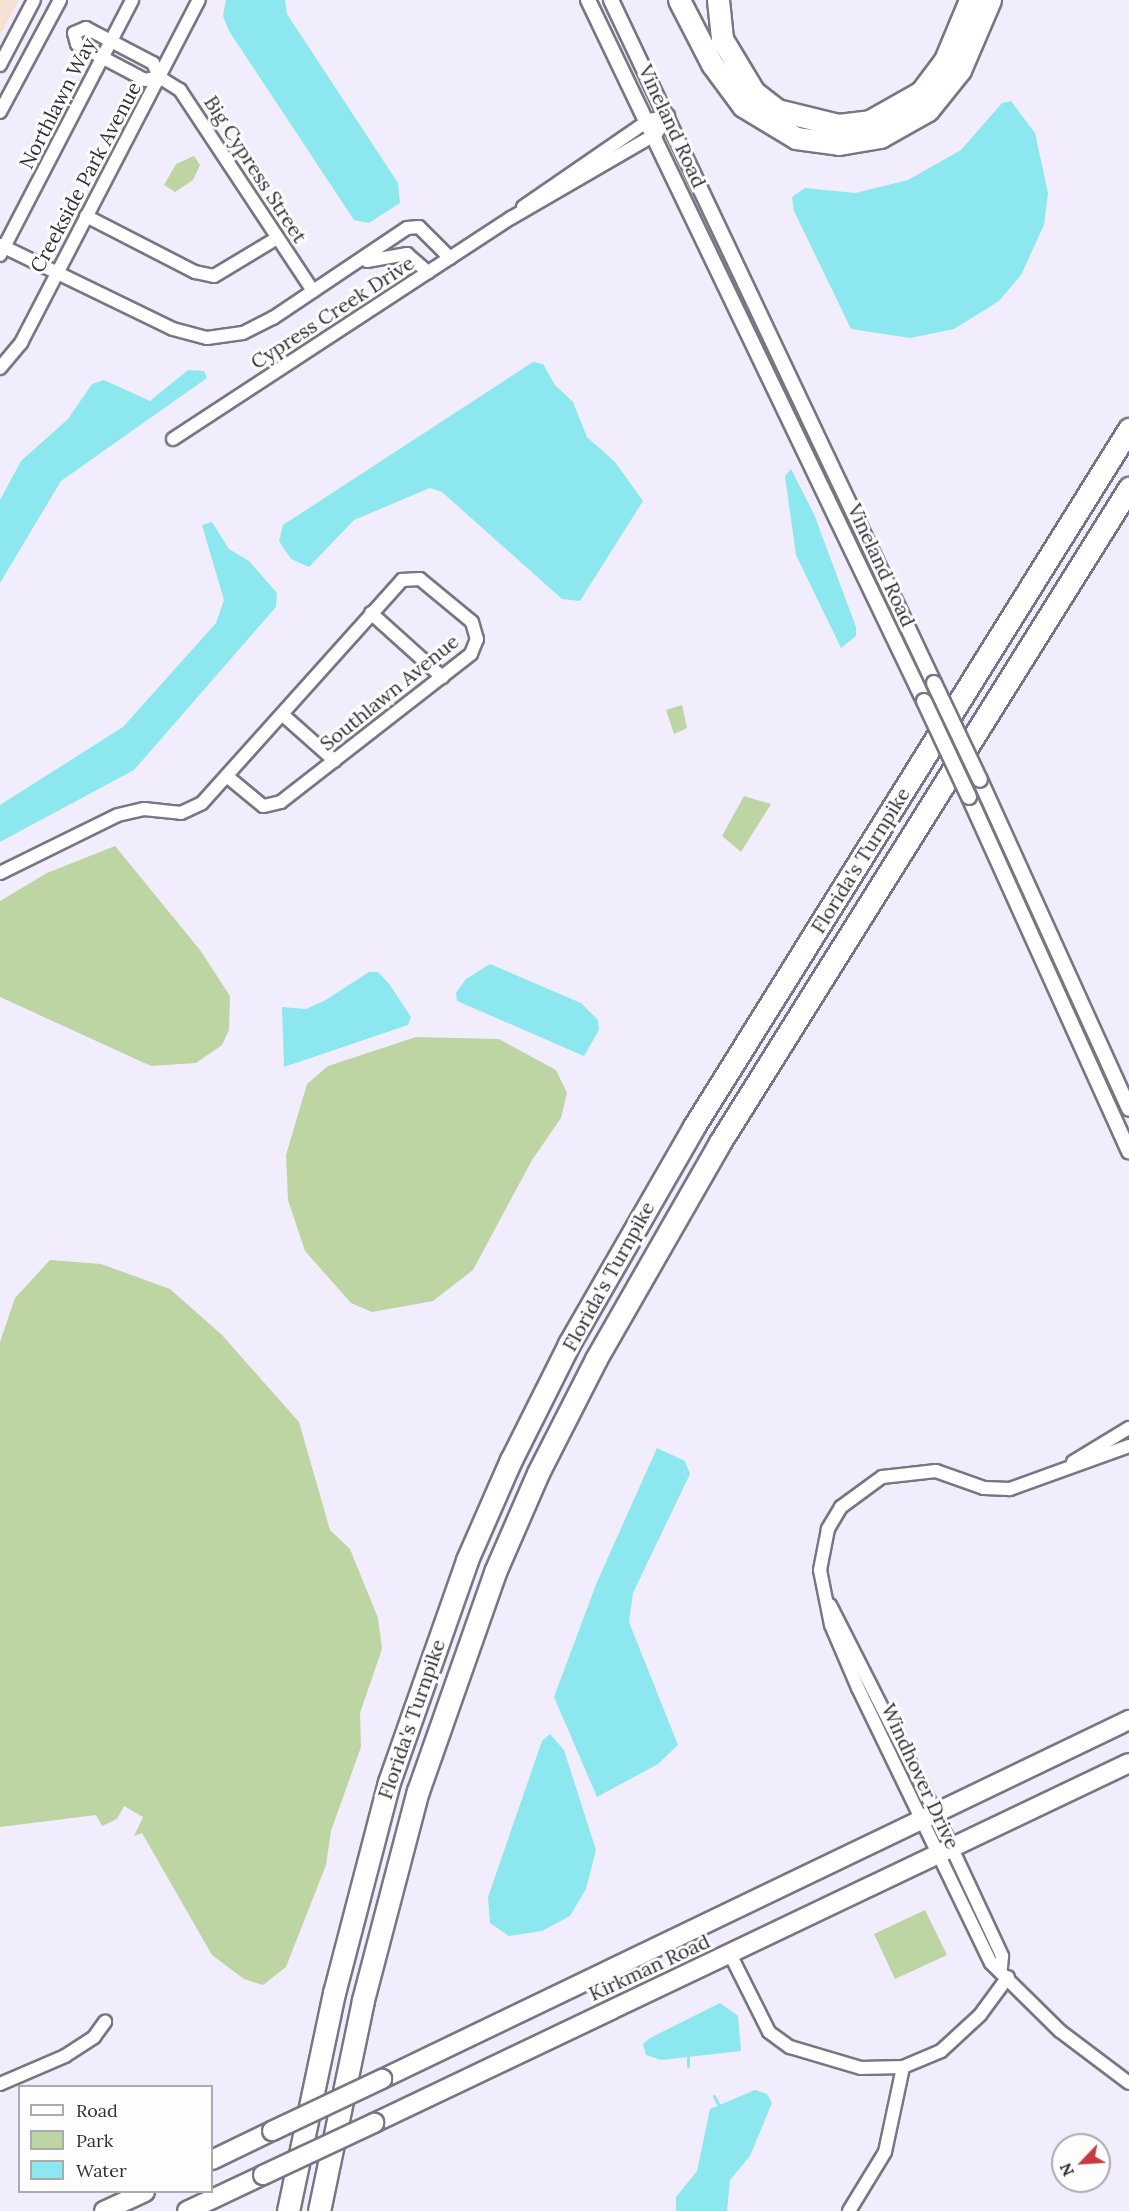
<!DOCTYPE html>
<style>
body{margin:0}
#map{position:relative;width:1129px;height:2211px;overflow:hidden;background:#f2edfc;font-family:Lora,serif}
div>[style]{position:absolute}
.education>*{inset:0;background:#f6e2d3}
.green>*{inset:0;background:#bcd5a2}
.water>*{inset:0;background:#8ce8ee}
.stream>*{height:3px;margin:-1.5px;padding:0 1.5px;transform-origin:1.5px;border-radius:1.5px;background:#8ce8ee}
.roads{filter:drop-shadow(2px 0 #7a7582) drop-shadow(-2px 0 #7a7582) drop-shadow(0 2px #7a7582) drop-shadow(0 -2px #7a7582)}
.minor>*{height:12px;margin:-6px;padding:0 6px;transform-origin:6px;border-radius:6px;background:#fff}
.tertiary>*{height:14px;margin:-7px;padding:0 7px;transform-origin:7px;border-radius:7px;background:#fff}
.primary>*{height:18px;margin:-9px;padding:0 9px;transform-origin:9px;border-radius:9px;background:#fff}
.motorway>*{height:21px;margin:-10.5px;padding:0 10.5px;transform-origin:10.5px;border-radius:10.5px;background:#fff}
.bridges{filter:drop-shadow(2px 0 #7a7582) drop-shadow(-2px 0 #7a7582) drop-shadow(0 2px #7a7582) drop-shadow(0 -2px #7a7582)}
.tertiary-bridge>*{height:14px;margin:-7px;padding:0 7px;transform-origin:7px;border-radius:7px;background:#fff}
.primary-bridge>*{height:18px;margin:-9px;padding:0 9px;transform-origin:9px;border-radius:9px;background:#fff}
span{translate:-50% -50%;white-space:nowrap;text-align:center;line-height:1.15;-webkit-text-stroke:6px #fdfdfd;paint-order:stroke}
.street-label{font-size:20px;color:#302e34}
.legend{position:absolute;left:18px;top:2085px;width:195px;height:108px;box-sizing:border-box;background:#fdfdfd;border:2px solid #abaaad;margin:0;padding:8px 10px;list-style:none;font-size:18px;color:#302e34}
.legend li{display:flex;align-items:center;gap:12px;height:30px}
.legend b{width:30px;border:2px solid #abaaad}
.north{position:absolute;left:1051px;top:2133px;width:60px;height:60px;box-sizing:border-box;background:#fdfdfd;border:2px solid #abaaad;border-radius:50%;rotate:245deg;font-size:16px;font-weight:700;line-height:24px;text-align:center;color:#302e34}
.north::after{content:'';display:block;margin:auto;width:21px;height:27px;background:#c93a3f;clip-path:polygon(50% 0,100% 100%,50% 72%,0 100%)}
</style>
<div id="map">
<div class="education">
<div style="clip-path:polygon(0 0,19px 0,0 35px)"></div>
</div>
<div class="green">
<div style="clip-path:polygon(194px 156px,200px 165px,193px 180px,175px 192px,164px 185px,176px 164px)"></div>
<div style="clip-path:polygon(682px 705px,687px 728px,674px 734px,666px 710px)"></div>
<div style="clip-path:polygon(744px 796px,771px 804px,741px 852px,722px 836px)"></div>
<div style="clip-path:polygon(115px 846px,200px 950px,230px 996px,229px 1030px,222px 1045px,196px 1063px,151px 1066px,0 997px,0 901px,47px 873px)"></div>
<div style="clip-path:polygon(416px 1037px,499px 1039px,556px 1070px,567px 1093px,561px 1118px,532px 1160px,473px 1270px,433px 1301px,372px 1312px,351px 1303px,305px 1251px,288px 1200px,286px 1155px,307px 1084px,328px 1066px)"></div>
<div style="clip-path:polygon(50px 1260px,101px 1264px,170px 1289px,222px 1335px,299px 1422px,330px 1530px,350px 1549px,378px 1618px,382px 1649px,360px 1713px,361px 1747px,331px 1831px,326px 1865px,286px 1967px,263px 1985px,244px 1979px,212px 1955px,142px 1833px,134px 1836px,143px 1817px,124px 1806px,117px 1819px,102px 1826px,96px 1815px,0 1827px,0 1342px,15px 1298px)"></div>
<div style="clip-path:polygon(925px 1910px,947px 1955px,895px 1979px,874px 1934px)"></div>
</div>
<div class="water">
<div style="clip-path:polygon(226px 0,285px 0,287px 14px,398px 183px,400px 203px,369px 223px,354px 220px,229px 31px,223px 16px)"></div>
<div style="clip-path:polygon(1011px 101px,1035px 133px,1048px 193px,1044px 225px,1021px 275px,999px 301px,954px 329px,910px 338px,851px 329px,794px 211px,792px 197px,805px 188px,855px 193px,908px 180px,961px 150px,1002px 103px)"></div>
<div style="clip-path:polygon(533px 362px,543px 364px,555px 385px,573px 402px,587px 437px,615px 462px,643px 501px,580px 601px,562px 599px,442px 492px,430px 488px,354px 520px,309px 567px,291px 559px,279px 541px,283px 525px)"></div>
<div style="clip-path:polygon(188px 370px,204px 371px,207px 378px,61px 481px,0 583px,0 500px,21px 461px,68px 419px,92px 384px,104px 380px,150px 401px)"></div>
<div style="clip-path:polygon(791px 469px,814px 514px,856px 627px,856px 636px,841px 648px,796px 555px,785px 476px)"></div>
<div style="clip-path:polygon(212px 522px,229px 549px,249px 561px,277px 593px,276px 607px,134px 770px,0 842px,0 805px,123px 727px,216px 623px,224px 600px,202px 525px)"></div>
<div style="clip-path:polygon(490px 964px,581px 1003px,598px 1020px,599px 1030px,584px 1056px,457px 1001px,456px 993px,466px 979px)"></div>
<div style="clip-path:polygon(369px 972px,378px 972px,390px 985px,411px 1017px,408px 1025px,284px 1067px,282px 1007px,306px 1009px,324px 1001px)"></div>
<div style="clip-path:polygon(657px 1448px,685px 1461px,690px 1474px,633px 1593px,629px 1622px,678px 1745px,658px 1764px,597px 1797px,554px 1697px,597px 1582px)"></div>
<div style="clip-path:polygon(550px 1734px,564px 1750px,596px 1850px,586px 1889px,570px 1916px,542px 1931px,509px 1936px,490px 1923px,488px 1897px,542px 1741px)"></div>
<div style="clip-path:polygon(720px 2003px,738px 2016px,741px 2051px,661px 2060px,646px 2055px,643px 2044px,650px 2038px)"></div>
<div style="clip-path:polygon(755px 2090px,767px 2094px,772px 2103px,750px 2156px,730px 2180px,727px 2211px,676px 2211px,676px 2197px,697px 2171px,710px 2109px)"></div>
</div>
<div class="stream">
<div style="left:688px;top:2066px;width:9px;rotate:-90deg"></div>
<div style="left:714px;top:2096px;width:9px;rotate:63deg"></div>
</div>
<div class="roads">
<div class="minor">
<div style="left:0;top:65px;width:73px;rotate:-62.4deg"></div>
<div style="left:159px;top:77px;width:14px;rotate:168deg"></div>
<div style="left:145px;top:80px;width:77px;rotate:-152.1deg"></div>
<div style="left:77px;top:44px;width:11px;rotate:-105deg"></div>
<div style="left:74px;top:33px;width:13px;rotate:-23deg"></div>
<div style="left:86px;top:28px;width:76px;rotate:27.6deg"></div>
<div style="left:153px;top:63px;width:15px;rotate:67deg"></div>
<div style="left:159px;top:77px;width:25px;rotate:32deg"></div>
<div style="left:180px;top:90px;width:241px;rotate:56.5deg"></div>
<div style="left:0;top:112px;width:127px;rotate:-61.8deg"></div>
<div style="left:523px;top:207px;width:153px;rotate:-34.6deg"></div>
<div style="left:649px;top:120px;width:19px;rotate:-12deg"></div>
<div style="left:86px;top:216px;width:123px;rotate:27.2deg"></div>
<div style="left:195px;top:272px;width:19px;rotate:12deg"></div>
<div style="left:214px;top:276px;width:74px;rotate:-31.1deg"></div>
<div style="left:0;top:245px;width:192px;rotate:25.9deg"></div>
<div style="left:173px;top:329px;width:35px;rotate:15deg"></div>
<div style="left:207px;top:338px;width:36px;rotate:-8deg"></div>
<div style="left:243px;top:333px;width:34px;rotate:-27deg"></div>
<div style="left:273px;top:318px;width:161px;rotate:-33.9deg"></div>
<div style="left:407px;top:228px;width:12px;rotate:-5deg"></div>
<div style="left:419px;top:227px;width:44px;rotate:45deg"></div>
<div style="left:0;top:255px;width:287px;rotate:-62.6deg"></div>
<div style="left:367px;top:261px;width:41px;rotate:-9.9deg"></div>
<div style="left:407px;top:254px;width:28px;rotate:41deg"></div>
<div style="left:0;top:368px;width:33px;rotate:-50deg"></div>
<div style="left:21px;top:343px;width:386px;rotate:-62.6deg"></div>
<div style="left:173px;top:439px;width:404px;rotate:-33.2deg"></div>
<div style="left:511px;top:218px;width:168px;rotate:-30.1deg"></div>
<div style="left:656px;top:134px;width:22px;rotate:-56deg"></div>
<div style="left:371px;top:613px;width:96px;rotate:42deg"></div>
<div style="left:283px;top:715px;width:69px;rotate:41.5deg"></div>
<div style="left:0;top:873px;width:131px;rotate:-26.2deg"></div>
<div style="left:118px;top:815px;width:27px;rotate:-13deg"></div>
<div style="left:144px;top:809px;width:37px;rotate:6deg"></div>
<div style="left:181px;top:813px;width:23px;rotate:-25deg"></div>
<div style="left:202px;top:803px;width:300px;rotate:-48.1deg"></div>
<div style="left:402px;top:580px;width:18px;rotate:-3deg"></div>
<div style="left:420px;top:579px;width:67px;rotate:39.6deg"></div>
<div style="left:472px;top:622px;width:18px;rotate:74deg"></div>
<div style="left:477px;top:639px;width:16px;rotate:112deg"></div>
<div style="left:471px;top:654px;width:241px;rotate:142.1deg"></div>
<div style="left:281px;top:802px;width:18px;rotate:167deg"></div>
<div style="left:263px;top:806px;width:45px;rotate:-140.4deg"></div>
<div style="left:1129px;top:1446px;width:127px;rotate:160.1deg"></div>
<div style="left:1010px;top:1489px;width:26px;rotate:-178deg"></div>
<div style="left:984px;top:1488px;width:51px;rotate:-160.5deg"></div>
<div style="left:936px;top:1471px;width:54px;rotate:173.7deg"></div>
<div style="left:882px;top:1477px;width:51px;rotate:143.8deg"></div>
<div style="left:841px;top:1507px;width:26px;rotate:121deg"></div>
<div style="left:828px;top:1529px;width:42px;rotate:101deg"></div>
<div style="left:820px;top:1570px;width:56px;rotate:78.7deg"></div>
<div style="left:831px;top:1625px;width:69px;rotate:66.8deg"></div>
<div style="left:858px;top:1688px;width:305px;rotate:64.2deg"></div>
<div style="left:991px;top:1963px;width:97px;rotate:44.6deg"></div>
<div style="left:1060px;top:2031px;width:86px;rotate:37deg"></div>
<div style="left:1073px;top:1462px;width:66px;rotate:-31.3deg"></div>
<div style="left:830px;top:1605px;width:232px;rotate:63.1deg"></div>
<div style="left:935px;top:1812px;width:159px;rotate:65deg"></div>
<div style="left:1002px;top:1956px;width:12px;rotate:95deg"></div>
<div style="left:730px;top:1954px;width:87px;rotate:63.4deg"></div>
<div style="left:769px;top:2032px;width:26px;rotate:36deg"></div>
<div style="left:790px;top:2047px;width:74px;rotate:16.5deg"></div>
<div style="left:861px;top:2068px;width:42px;rotate:-1.4deg"></div>
<div style="left:903px;top:2067px;width:41px;rotate:-22.8deg"></div>
<div style="left:941px;top:2051px;width:53px;rotate:-42.7deg"></div>
<div style="left:980px;top:2015px;width:47px;rotate:-53.6deg"></div>
<div style="left:0;top:2084px;width:71px;rotate:-23.3deg"></div>
<div style="left:65px;top:2056px;width:35px;rotate:-33deg"></div>
<div style="left:94px;top:2037px;width:19px;rotate:-54deg"></div>
<div style="left:849px;top:2211px;width:69px;rotate:-58.6deg"></div>
<div style="left:885px;top:2152px;width:87px;rotate:-78deg"></div>
</div>
<div class="tertiary">
<div style="left:588px;top:0;width:777px;rotate:64.39deg"></div>
<div style="left:611px;top:0;width:756px;rotate:64.69deg"></div>
<div style="left:980px;top:780px;width:361px;rotate:65.6deg"></div>
<div style="left:969px;top:797px;width:389px;rotate:65.7deg"></div>
</div>
<div class="primary">
<div style="left:382px;top:2079px;width:829px;rotate:-25.67deg"></div>
<div style="left:374px;top:2123px;width:836px;rotate:-25.49deg"></div>
<div style="left:212px;top:2160px;width:67px;rotate:-25.8deg"></div>
<div style="left:104px;top:2211px;width:45px;rotate:-24.9deg"></div>
<div style="left:187px;top:2211px;width:84px;rotate:-25.3deg"></div>
</div>
<div class="motorway">
<div style="left:679px;top:0;width:72px;rotate:62.7deg"></div>
<div style="left:712px;top:64px;width:52px;rotate:53.6deg"></div>
<div style="left:743px;top:106px;width:62px;rotate:31.1deg"></div>
<div style="left:796px;top:138px;width:43px;rotate:7.9deg"></div>
<div style="left:839px;top:144px;width:42px;rotate:-9.7deg"></div>
<div style="left:880px;top:137px;width:55px;rotate:-29.4deg"></div>
<div style="left:928px;top:110px;width:51px;rotate:-51.3deg"></div>
<div style="left:960px;top:70px;width:76px;rotate:-66.8deg"></div>
<div style="left:718px;top:0;width:39px;rotate:84deg"></div>
<div style="left:722px;top:39px;width:62px;rotate:58.9deg"></div>
<div style="left:754px;top:92px;width:29px;rotate:38deg"></div>
<div style="left:777px;top:110px;width:63px;rotate:13.8deg"></div>
<div style="left:838px;top:125px;width:32px;rotate:-7deg"></div>
<div style="left:870px;top:121px;width:59px;rotate:-29.6deg"></div>
<div style="left:921px;top:92px;width:40px;rotate:-53deg"></div>
<div style="left:945px;top:60px;width:65px;rotate:-67.4deg"></div>
<div style="left:288px;top:2211px;width:223px;rotate:-78.1deg"></div>
<div style="left:334px;top:1993px;width:218px;rotate:-75.4deg"></div>
<div style="left:389px;top:1782px;width:235px;rotate:-70.6deg"></div>
<div style="left:467px;top:1560px;width:109px;rotate:-66.3deg"></div>
<div style="left:511px;top:1460px;width:130px;rotate:-63.4deg"></div>
<div style="left:569px;top:1344px;width:249px;rotate:-60.1deg"></div>
<div style="left:693px;top:1128px;width:824px;rotate:-58.05deg"></div>
<div style="left:319px;top:2211px;width:216px;rotate:-78.2deg"></div>
<div style="left:363px;top:2000px;width:216px;rotate:-75.3deg"></div>
<div style="left:418px;top:1791px;width:232px;rotate:-70.6deg"></div>
<div style="left:495px;top:1572px;width:108px;rotate:-66.5deg"></div>
<div style="left:538px;top:1473px;width:128px;rotate:-63deg"></div>
<div style="left:596px;top:1359px;width:248px;rotate:-60.2deg"></div>
<div style="left:719px;top:1144px;width:774px;rotate:-57.99deg"></div>
</div>
</div>
<div class="bridges">
<div class="tertiary-bridge">
<div style="left:934px;top:683px;width:107px;rotate:64.6deg"></div>
<div style="left:924px;top:701px;width:106px;rotate:64.9deg"></div>
</div>
<div class="primary-bridge">
<div style="left:272px;top:2131px;width:122px;rotate:-25.3deg"></div>
<div style="left:263px;top:2175px;width:123px;rotate:-25.1deg"></div>
</div>
</div>
<div class="street-label">
<span style="left:57px;top:103px;rotate:-63deg">Northlawn Way</span>
<span style="left:673px;top:126px;rotate:65deg">Vineland Road</span>
<span style="left:256px;top:169px;rotate:57deg">Big Cypress Street</span>
<span style="left:85px;top:177px;rotate:-62deg">Creekside Park Avenue</span>
<span style="left:332px;top:312px;rotate:-33deg">Cypress Creek Drive</span>
<span style="left:882px;top:565px;rotate:65deg">Vineland Road</span>
<span style="left:389px;top:692px;rotate:-39deg">Southlawn Avenue</span>
<span style="left:860px;top:860px;rotate:-58deg">Florida's Turnpike</span>
<span style="left:608px;top:1276px;rotate:-61deg">Florida's Turnpike</span>
<span style="left:411px;top:1719px;rotate:-71deg">Florida's Turnpike</span>
<span style="left:921px;top:1776px;rotate:65deg">Windhover Drive</span>
<span style="left:649px;top:1967px;rotate:-25deg">Kirkman Road</span>
</div>
<ul class="legend">
<li><b style="height:8px;background:#fff"></b>Road</li>
<li><b style="height:16px;background:#bcd5a2"></b>Park</li>
<li><b style="height:16px;background:#8ce8ee"></b>Water</li>
</ul>
<div class="north">N</div>
</div>
